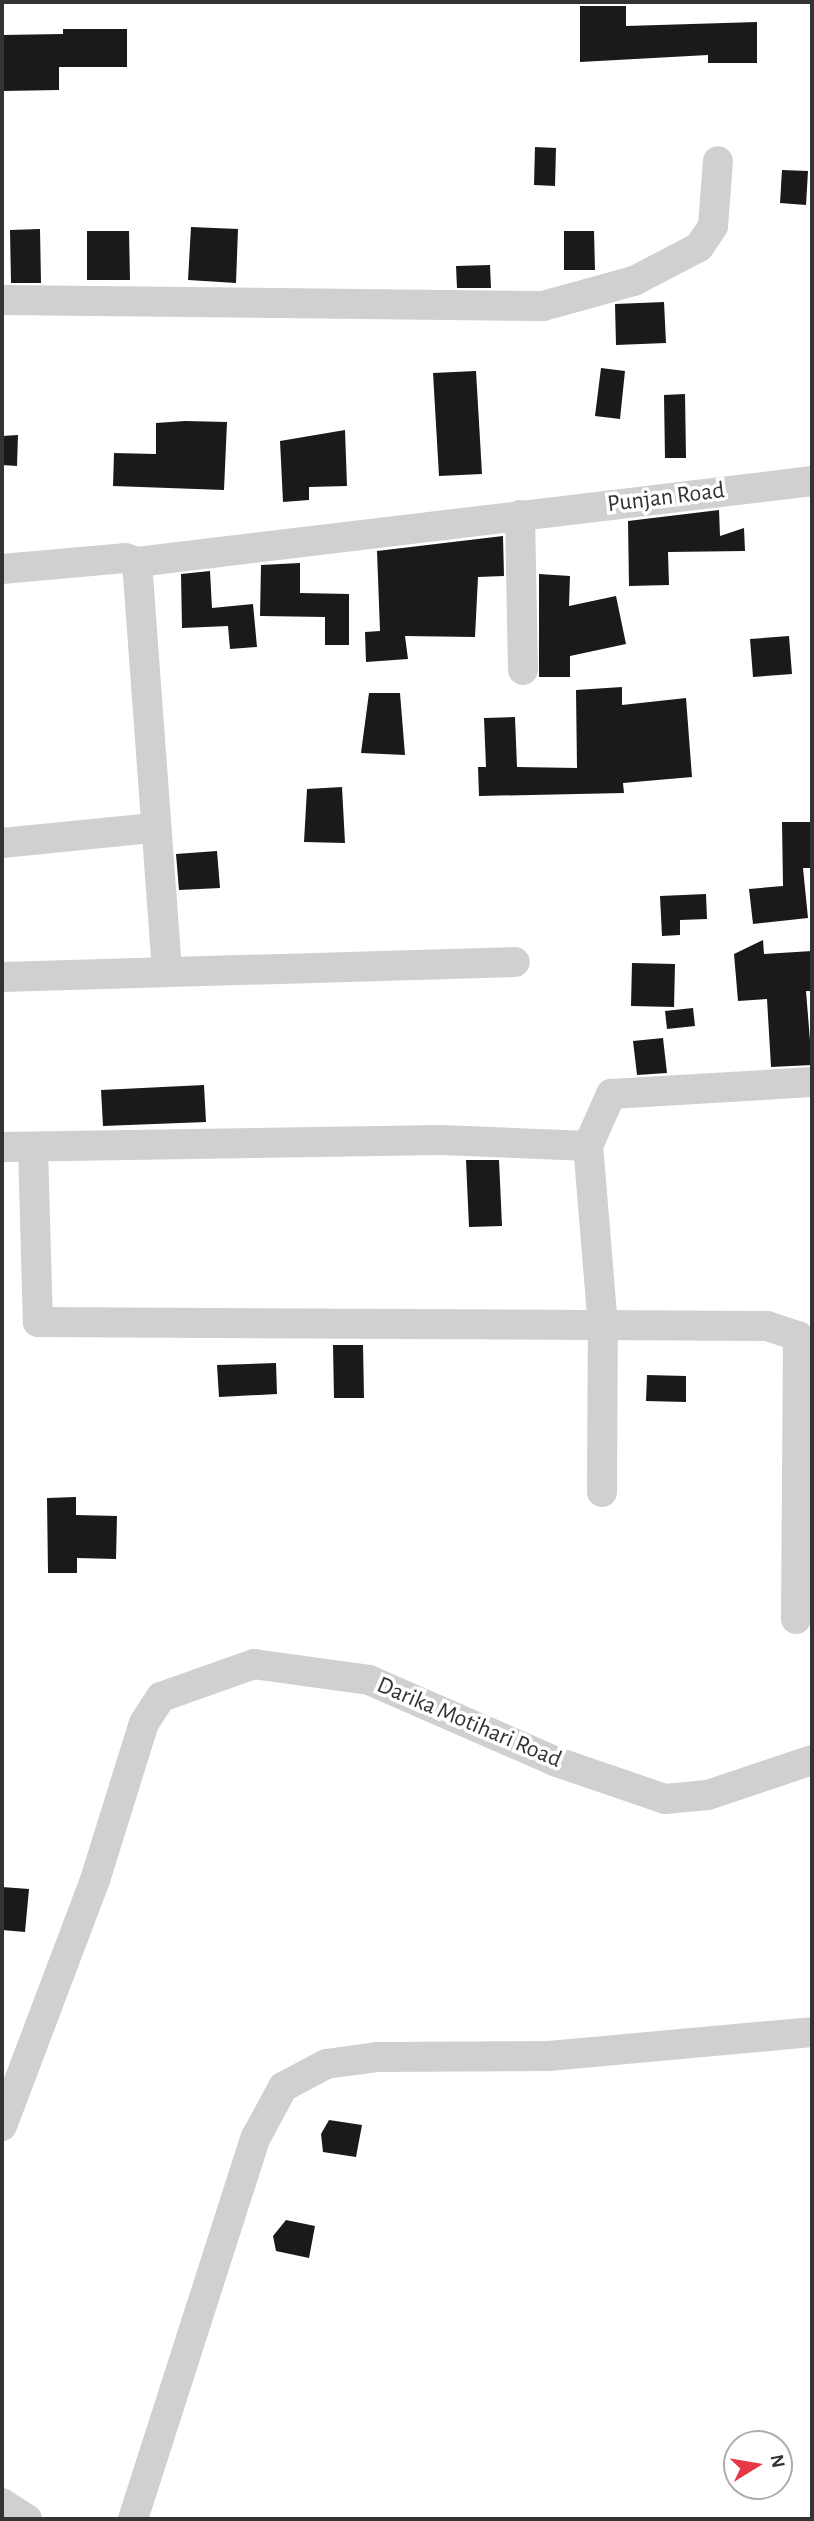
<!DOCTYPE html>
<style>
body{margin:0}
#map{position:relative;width:814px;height:2521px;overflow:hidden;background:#fff;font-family:"Alegreya Sans",sans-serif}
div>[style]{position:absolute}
.building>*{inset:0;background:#1a1a1a}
.minor>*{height:30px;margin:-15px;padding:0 15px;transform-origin:15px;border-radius:15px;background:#d0d0d0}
span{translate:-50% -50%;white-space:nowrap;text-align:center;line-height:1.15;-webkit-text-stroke:7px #fff;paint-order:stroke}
.street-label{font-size:24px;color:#333}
.frame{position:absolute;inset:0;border:4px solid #333;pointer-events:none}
.north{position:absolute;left:723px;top:2430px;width:70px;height:70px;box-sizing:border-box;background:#fff;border:2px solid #adadad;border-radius:50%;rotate:79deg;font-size:19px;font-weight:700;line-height:28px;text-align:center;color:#333}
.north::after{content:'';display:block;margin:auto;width:24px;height:32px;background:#e63946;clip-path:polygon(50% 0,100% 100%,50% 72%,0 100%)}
</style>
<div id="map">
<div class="building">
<div style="clip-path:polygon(580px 6px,626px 6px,626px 26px,757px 22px,757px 63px,708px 63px,708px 55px,580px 62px)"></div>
<div style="clip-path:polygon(63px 29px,127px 29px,127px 67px,59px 67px,59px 90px,2px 91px,2px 35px,63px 34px)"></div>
<div style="clip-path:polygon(535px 147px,556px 148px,555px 186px,534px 185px)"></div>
<div style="clip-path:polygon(782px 170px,808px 171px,806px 205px,780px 203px)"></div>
<div style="clip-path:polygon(191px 227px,238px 229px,236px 283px,188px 280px)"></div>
<div style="clip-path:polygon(40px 229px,41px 283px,11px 283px,10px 230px)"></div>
<div style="clip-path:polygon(87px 231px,129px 231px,130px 280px,87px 280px)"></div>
<div style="clip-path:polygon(564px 231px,594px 231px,595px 270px,564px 270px)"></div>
<div style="clip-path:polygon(490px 265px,491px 288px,457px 288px,456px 266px)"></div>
<div style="clip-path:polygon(664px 302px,666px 343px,616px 345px,615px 304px)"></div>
<div style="clip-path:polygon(601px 368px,625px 371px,620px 419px,595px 416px)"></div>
<div style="clip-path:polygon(476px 371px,482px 474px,439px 476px,433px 373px)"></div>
<div style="clip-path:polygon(685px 394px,686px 458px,665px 458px,664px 395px)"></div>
<div style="clip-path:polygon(185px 421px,227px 422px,224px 490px,113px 486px,114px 453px,156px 454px,156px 423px)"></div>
<div style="clip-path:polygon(345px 430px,347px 486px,309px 487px,309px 500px,283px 502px,280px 441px)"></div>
<div style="clip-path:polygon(18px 435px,17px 466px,2px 465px,2px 436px)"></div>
<div style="clip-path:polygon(719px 510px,720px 536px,744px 528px,745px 551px,668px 552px,669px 585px,629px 586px,628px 521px)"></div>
<div style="clip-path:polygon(503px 536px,504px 576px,478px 577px,475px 637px,405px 636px,408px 659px,366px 662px,365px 632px,380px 631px,377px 551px)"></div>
<div style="clip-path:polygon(300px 563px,300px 593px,349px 594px,349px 645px,325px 645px,325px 617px,260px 616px,261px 565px)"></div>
<div style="clip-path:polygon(210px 571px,212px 608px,253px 604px,257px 647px,230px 649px,228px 626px,182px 628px,181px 574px)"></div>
<div style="clip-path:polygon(539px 574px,570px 576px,569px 606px,616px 596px,626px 644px,570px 656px,570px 677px,539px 677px)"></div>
<div style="clip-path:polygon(789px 636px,792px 674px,753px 677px,750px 639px)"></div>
<div style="clip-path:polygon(622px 687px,622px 705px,686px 698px,692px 777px,623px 783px,624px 793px,479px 796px,478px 767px,486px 767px,484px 718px,515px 717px,517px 767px,577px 768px,576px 690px)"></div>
<div style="clip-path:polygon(369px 693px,400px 693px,405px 755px,361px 753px)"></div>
<div style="clip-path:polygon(342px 787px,345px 843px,304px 842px,307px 789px)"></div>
<div style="clip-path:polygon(782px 822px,812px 822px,812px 868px,803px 868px,808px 918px,753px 924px,749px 889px,783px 886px)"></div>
<div style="clip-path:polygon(217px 851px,220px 888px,179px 890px,176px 854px)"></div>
<div style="clip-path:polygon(706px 894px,707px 919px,680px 920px,680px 935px,662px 936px,660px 896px)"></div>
<div style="clip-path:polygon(763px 940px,764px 954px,812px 951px,812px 991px,806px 991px,812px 1065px,771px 1067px,767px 999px,738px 1001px,734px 954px)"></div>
<div style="clip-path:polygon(632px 963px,675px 964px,674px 1007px,631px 1006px)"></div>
<div style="clip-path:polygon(693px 1008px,695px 1026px,667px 1029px,665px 1011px)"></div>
<div style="clip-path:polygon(663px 1038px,667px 1073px,637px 1075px,633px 1041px)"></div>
<div style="clip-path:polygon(204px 1085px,206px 1122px,103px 1126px,101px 1090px)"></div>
<div style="clip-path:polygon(466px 1160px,499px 1160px,502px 1226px,469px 1227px)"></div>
<div style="clip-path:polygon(333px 1345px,363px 1345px,364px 1398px,334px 1398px)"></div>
<div style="clip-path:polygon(276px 1363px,277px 1394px,219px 1397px,217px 1365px)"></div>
<div style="clip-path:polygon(647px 1375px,686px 1376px,686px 1402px,646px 1401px)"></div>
<div style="clip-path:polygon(76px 1497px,76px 1515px,117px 1516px,116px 1559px,77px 1558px,77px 1573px,48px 1573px,47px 1498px)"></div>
<div style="clip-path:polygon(2px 1887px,29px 1889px,25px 1932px,2px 1930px)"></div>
<div style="clip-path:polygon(329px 2120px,362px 2125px,356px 2157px,323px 2152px,321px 2134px)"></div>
<div style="clip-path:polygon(286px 2220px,315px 2226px,309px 2258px,276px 2251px,273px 2236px)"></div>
</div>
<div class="minor">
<div style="left:2px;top:300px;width:541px;rotate:0.64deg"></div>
<div style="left:543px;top:306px;width:94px;rotate:-15.4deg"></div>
<div style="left:634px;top:281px;width:73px;rotate:-27.6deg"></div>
<div style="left:699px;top:247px;width:25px;rotate:-56deg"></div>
<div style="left:713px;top:226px;width:65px;rotate:-85.6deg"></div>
<div style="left:520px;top:515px;width:155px;rotate:88.9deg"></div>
<div style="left:137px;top:562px;width:408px;rotate:85.8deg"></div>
<div style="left:2px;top:569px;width:123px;rotate:-5.1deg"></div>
<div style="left:125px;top:558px;width:13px;rotate:18deg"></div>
<div style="left:137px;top:562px;width:680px;rotate:-6.84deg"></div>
<div style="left:2px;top:843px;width:152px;rotate:-5.7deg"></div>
<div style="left:2px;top:977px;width:513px;rotate:-1.67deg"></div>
<div style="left:2px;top:1147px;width:439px;rotate:-0.9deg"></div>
<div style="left:441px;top:1140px;width:147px;rotate:2.3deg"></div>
<div style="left:33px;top:1147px;width:175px;rotate:88.4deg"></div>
<div style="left:38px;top:1322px;width:729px;rotate:0.31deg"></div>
<div style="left:767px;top:1326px;width:33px;rotate:18deg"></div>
<div style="left:798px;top:1336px;width:283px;rotate:90.4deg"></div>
<div style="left:602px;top:1492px;width:165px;rotate:-89.7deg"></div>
<div style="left:603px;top:1327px;width:182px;rotate:-94.7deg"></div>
<div style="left:588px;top:1146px;width:57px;rotate:-66.1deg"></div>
<div style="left:611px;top:1094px;width:201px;rotate:-3.4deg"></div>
<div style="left:2px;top:2126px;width:263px;rotate:-69.3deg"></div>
<div style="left:95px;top:1880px;width:164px;rotate:-72.7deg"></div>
<div style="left:144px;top:1723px;width:31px;rotate:-57deg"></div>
<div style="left:161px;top:1697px;width:99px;rotate:-19.5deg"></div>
<div style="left:254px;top:1664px;width:116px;rotate:7.9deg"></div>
<div style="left:369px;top:1680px;width:202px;rotate:23.6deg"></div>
<div style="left:554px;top:1761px;width:117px;rotate:18.9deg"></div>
<div style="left:665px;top:1799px;width:43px;rotate:-5.3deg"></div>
<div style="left:708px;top:1795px;width:110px;rotate:-18.6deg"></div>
<div style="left:2px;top:2503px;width:30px;rotate:33deg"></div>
<div style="left:133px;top:2519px;width:401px;rotate:-72.2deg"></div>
<div style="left:256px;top:2137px;width:57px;rotate:-61.6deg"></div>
<div style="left:283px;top:2087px;width:49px;rotate:-28.1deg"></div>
<div style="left:326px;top:2064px;width:51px;rotate:-7.8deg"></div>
<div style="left:377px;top:2057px;width:172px;rotate:-0.3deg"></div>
<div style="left:549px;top:2056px;width:264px;rotate:-5.2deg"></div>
</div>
<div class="street-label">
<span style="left:666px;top:498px;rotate:-7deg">Punjan Road</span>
<span style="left:469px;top:1723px;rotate:23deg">Darika Motihari Road</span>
</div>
<div class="frame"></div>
<div class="north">N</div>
</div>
